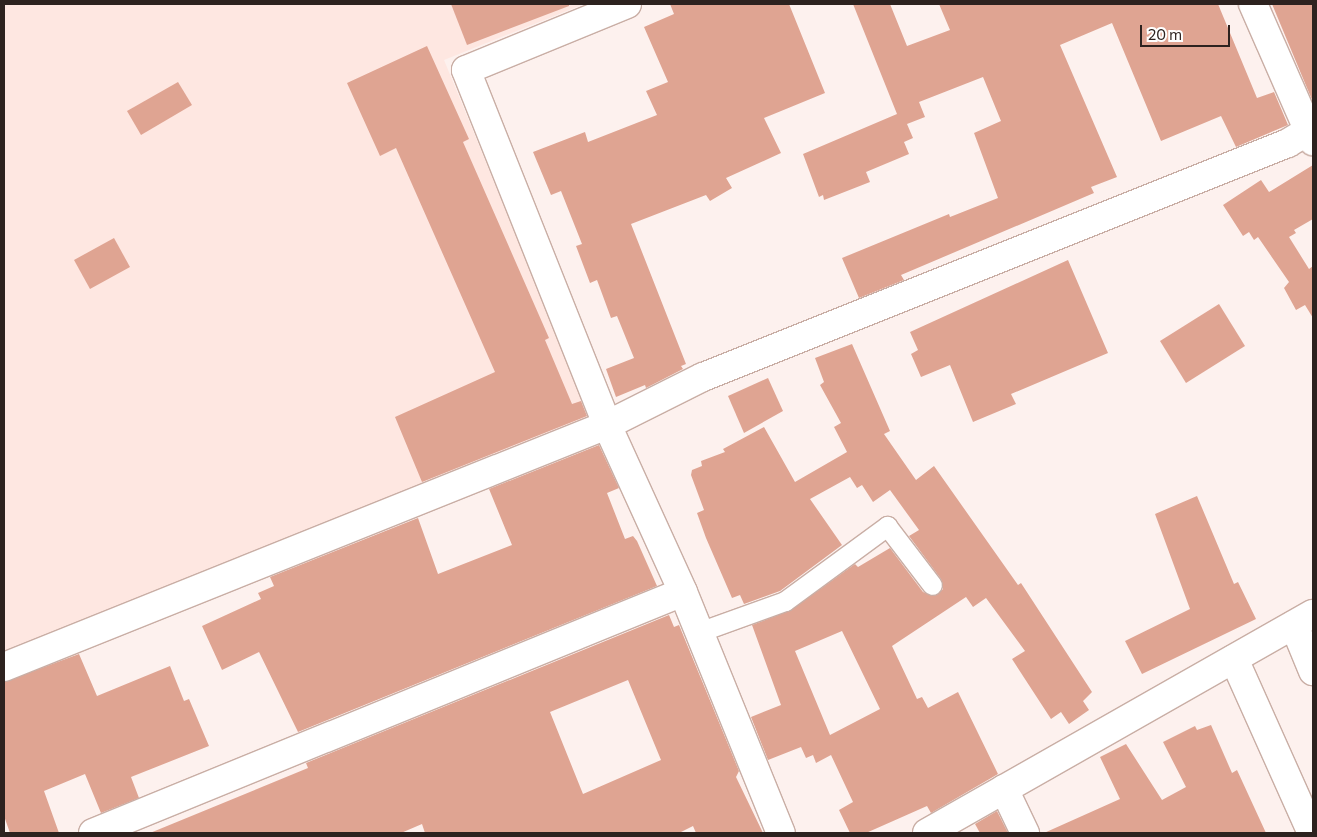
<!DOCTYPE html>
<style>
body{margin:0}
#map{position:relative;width:1317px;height:837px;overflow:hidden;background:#fdf1ee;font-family:Commissioner,sans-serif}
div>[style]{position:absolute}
.built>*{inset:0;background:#fee7e1}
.building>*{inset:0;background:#dfa492}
.roads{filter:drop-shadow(1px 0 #c9aea5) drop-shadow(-1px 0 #c9aea5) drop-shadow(0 1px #c9aea5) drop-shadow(0 -1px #c9aea5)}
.service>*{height:19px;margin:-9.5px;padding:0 9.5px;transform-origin:9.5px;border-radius:9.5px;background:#fff}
.minor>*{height:28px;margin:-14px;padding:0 14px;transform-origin:14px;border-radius:14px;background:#fff}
span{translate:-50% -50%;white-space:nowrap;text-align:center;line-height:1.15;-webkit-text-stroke:4.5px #fff;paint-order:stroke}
.frame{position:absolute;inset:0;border:5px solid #2d221f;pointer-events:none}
.scale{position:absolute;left:1140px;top:25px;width:90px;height:22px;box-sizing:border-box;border:2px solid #2d221f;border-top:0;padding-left:6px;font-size:15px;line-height:18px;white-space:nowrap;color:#2d221f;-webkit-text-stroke:4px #fff;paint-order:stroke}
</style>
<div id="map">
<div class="built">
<div style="clip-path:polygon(4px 4px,584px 4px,444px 60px,591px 418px,4px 653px)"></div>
</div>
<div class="building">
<div style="clip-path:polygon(451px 4px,569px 4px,569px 6px,467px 45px)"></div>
<div style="clip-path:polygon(670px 4px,789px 4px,825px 93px,764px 118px,781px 153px,726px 178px,732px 188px,710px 201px,706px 195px,631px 224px,686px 364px,681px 366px,683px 369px,646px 388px,645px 385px,616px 397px,606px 369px,634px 358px,617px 316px,611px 318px,597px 280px,590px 283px,576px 246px,582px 244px,561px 191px,551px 195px,533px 152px,585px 132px,588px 142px,657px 115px,646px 91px,668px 82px,644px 27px,674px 14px)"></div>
<div style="clip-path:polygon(853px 4px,890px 4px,907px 46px,950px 30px,939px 4px,1218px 4px,1257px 98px,1274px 92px,1288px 125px,1236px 147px,1221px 116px,1161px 141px,1112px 23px,1060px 45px,1117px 177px,1091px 187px,1094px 193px,901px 275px,904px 280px,859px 298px,842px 258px,949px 214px,950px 217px,998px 198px,974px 133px,1001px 121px,983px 77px,919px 102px,925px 117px,907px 124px,913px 138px,904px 142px,909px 154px,866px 172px,870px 182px,824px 200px,823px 195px,819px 197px,803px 154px,897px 114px)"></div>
<div style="clip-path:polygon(1272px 4px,1313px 4px,1313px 102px,1307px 88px)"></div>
<div style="clip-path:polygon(427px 46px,469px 139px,463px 142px,549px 338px,545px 340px,572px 404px,581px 401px,587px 416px,422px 482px,395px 417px,495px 372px,396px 148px,380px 156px,347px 83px)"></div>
<div style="clip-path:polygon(178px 82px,192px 105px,141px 135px,127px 111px)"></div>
<div style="clip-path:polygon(1313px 165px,1313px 219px,1294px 230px,1296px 233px,1289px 237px,1309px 269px,1313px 266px,1313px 318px,1305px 305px,1296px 310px,1284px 288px,1289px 282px,1258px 237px,1254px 240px,1249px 232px,1243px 236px,1223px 205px,1261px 180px,1269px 192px)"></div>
<div style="clip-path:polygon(114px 238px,130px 267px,90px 289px,74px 260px)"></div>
<div style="clip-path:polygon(1068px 260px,1108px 353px,1011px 394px,1016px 404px,973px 422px,950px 365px,921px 377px,911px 354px,918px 350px,910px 332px)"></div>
<div style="clip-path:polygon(1219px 304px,1245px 346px,1186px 383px,1160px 341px)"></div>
<div style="clip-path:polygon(evenodd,852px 344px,890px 431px,884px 434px,916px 480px,934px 466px,1018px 585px,1021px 583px,1092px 692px,1083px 701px,1089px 710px,1069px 724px,1061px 712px,1051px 719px,1012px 659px,1025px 651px,986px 598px,973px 607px,966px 597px,892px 646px,917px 699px,922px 697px,928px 708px,958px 692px,998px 774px,931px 813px,927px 806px,866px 833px,850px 833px,839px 810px,853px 802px,831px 755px,816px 763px,813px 755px,806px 758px,801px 747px,768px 760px,751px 717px,781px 705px,752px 625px,791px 610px,855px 564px,858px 567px,890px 548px,923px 592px,933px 596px,938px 594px,943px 589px,941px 579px,909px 536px,919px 530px,890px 490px,873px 502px,862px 485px,857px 488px,850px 477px,810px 499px,842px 545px,780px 591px,744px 604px,740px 595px,732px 598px,706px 538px,697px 513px,704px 510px,691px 475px,692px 470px,702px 466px,701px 461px,725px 452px,723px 449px,764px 427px,795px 482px,847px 452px,834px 427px,841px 423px,820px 385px,824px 382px,815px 358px,852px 344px,842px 631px,880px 709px,830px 735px,795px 651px,842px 631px)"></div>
<div style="clip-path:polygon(768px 378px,783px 411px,744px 433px,728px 396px)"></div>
<div style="clip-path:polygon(599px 445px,619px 488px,607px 493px,625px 539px,633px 536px,637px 541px,657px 586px,298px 732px,259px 652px,222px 670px,202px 626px,261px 599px,258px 593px,274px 586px,270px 577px,418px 518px,438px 574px,512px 545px,489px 489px)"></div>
<div style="clip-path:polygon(1197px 496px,1234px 584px,1238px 582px,1256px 619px,1142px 674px,1125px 641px,1190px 609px,1155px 514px)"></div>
<div style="clip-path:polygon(evenodd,669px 615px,674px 627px,679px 625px,739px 771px,736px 777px,763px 833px,696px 833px,693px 826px,679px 833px,425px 833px,422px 824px,401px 833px,150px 833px,308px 768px,306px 763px,669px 615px,628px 680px,661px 760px,583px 794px,550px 712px,628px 680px)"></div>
<div style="clip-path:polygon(79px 654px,97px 696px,170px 666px,184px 701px,189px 699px,209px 746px,131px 777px,139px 798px,101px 813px,85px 774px,44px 791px,59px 833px,10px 833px,4px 816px,4px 682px)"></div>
<div style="clip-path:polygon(1211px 725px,1232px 773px,1237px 770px,1266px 833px,1044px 833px,1120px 799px,1100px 757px,1126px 744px,1162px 800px,1186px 787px,1163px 742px,1195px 726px,1197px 730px)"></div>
<div style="clip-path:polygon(997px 811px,1008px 833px,980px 833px,975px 824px)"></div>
</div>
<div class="roads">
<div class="service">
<div style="left:699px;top:632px;width:91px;rotate:-19.8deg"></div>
<div style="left:785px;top:601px;width:127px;rotate:-36.3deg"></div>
<div style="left:887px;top:526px;width:74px;rotate:52.7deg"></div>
</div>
<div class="minor">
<div style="left:627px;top:4px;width:174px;rotate:157.7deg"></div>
<div style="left:466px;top:70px;width:382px;rotate:68.3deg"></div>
<div style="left:607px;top:425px;width:183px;rotate:65.5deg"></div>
<div style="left:683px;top:592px;width:260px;rotate:67.9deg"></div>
<div style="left:1253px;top:4px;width:150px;rotate:66.3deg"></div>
<div style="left:1294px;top:625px;width:50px;rotate:67.6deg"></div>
<div style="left:1234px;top:659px;width:191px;rotate:65.9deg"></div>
<div style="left:4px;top:667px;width:650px;rotate:-21.87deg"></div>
<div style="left:607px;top:425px;width:107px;rotate:-26.6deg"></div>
<div style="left:703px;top:377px;width:630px;rotate:-21.8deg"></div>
<div style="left:1288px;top:143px;width:29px;rotate:-31deg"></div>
<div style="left:1004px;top:789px;width:49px;rotate:64.5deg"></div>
<div style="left:93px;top:833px;width:637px;rotate:-22.22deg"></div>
<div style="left:927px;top:833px;width:444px;rotate:-29.6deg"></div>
</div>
</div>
<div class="frame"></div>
<div class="scale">20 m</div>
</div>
